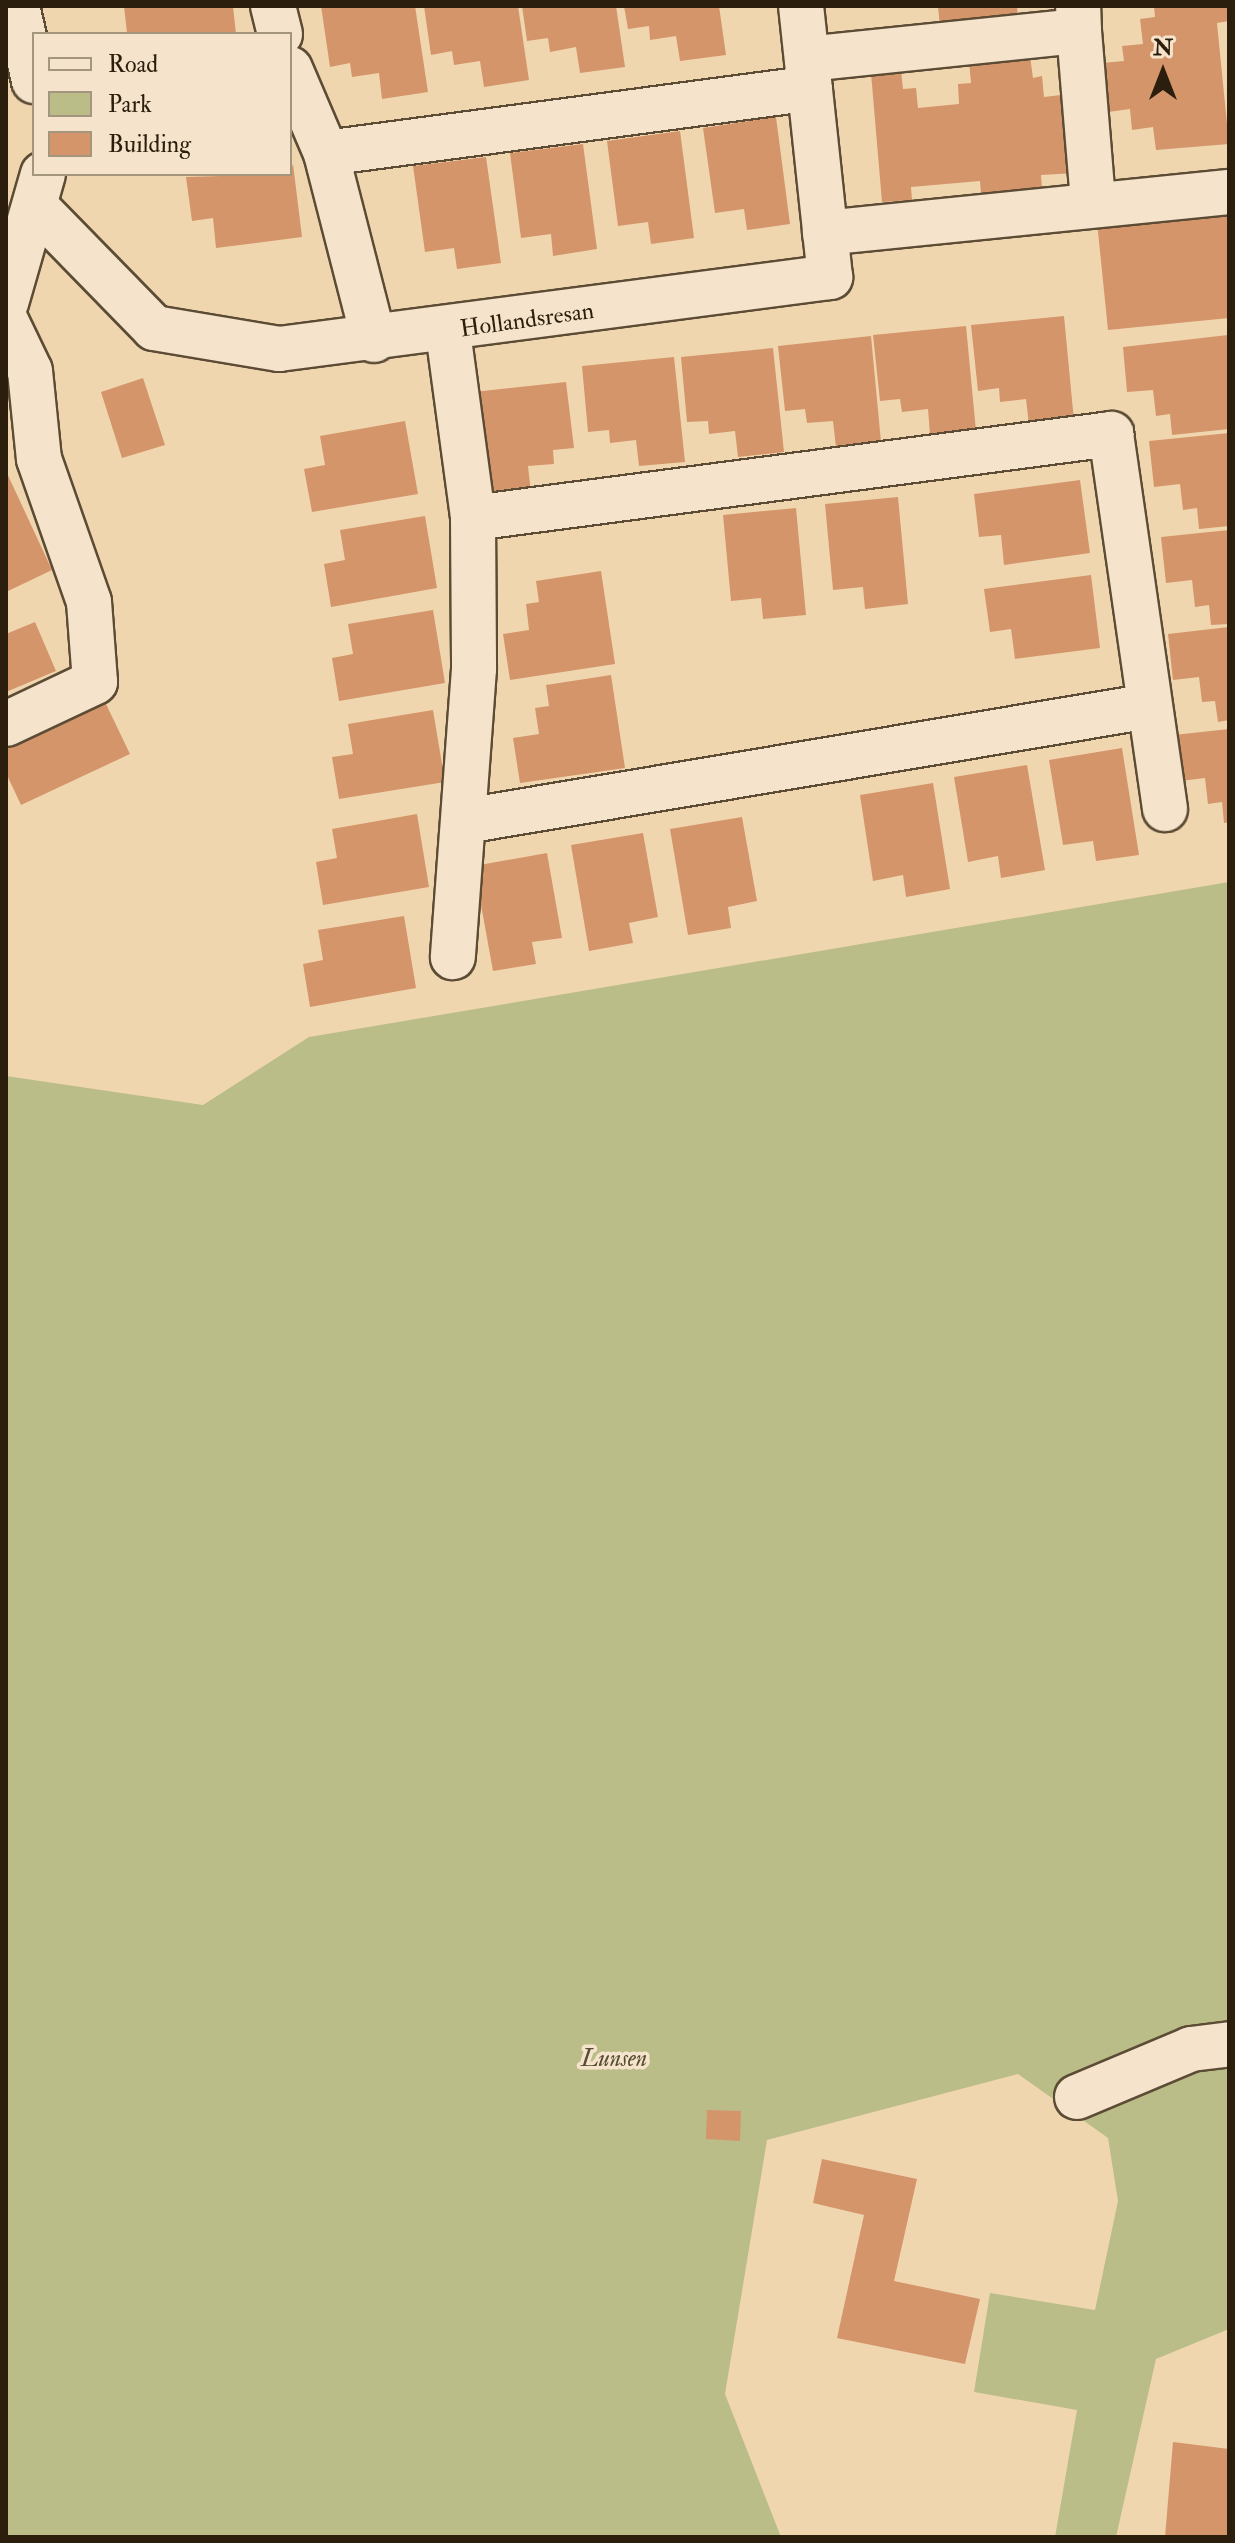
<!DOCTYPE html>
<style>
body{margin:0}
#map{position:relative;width:1235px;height:2543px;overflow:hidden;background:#f0d6af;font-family:"IM FELL Double Pica",serif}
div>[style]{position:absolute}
.green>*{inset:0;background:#bbbd89}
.building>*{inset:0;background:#d4956a}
.roads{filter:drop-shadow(2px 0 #5c4c35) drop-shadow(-2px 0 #5c4c35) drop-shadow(0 2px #5c4c35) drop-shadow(0 -2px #5c4c35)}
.minor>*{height:44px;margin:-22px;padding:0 22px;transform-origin:22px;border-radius:22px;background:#f5e4cb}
span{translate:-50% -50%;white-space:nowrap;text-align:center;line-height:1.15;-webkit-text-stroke:7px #f5e4cb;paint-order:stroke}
.street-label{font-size:24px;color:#2b1e0c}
.park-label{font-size:24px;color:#564e32;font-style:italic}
.frame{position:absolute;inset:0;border:8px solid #2b1e0c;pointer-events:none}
.legend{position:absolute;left:32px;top:32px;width:260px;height:144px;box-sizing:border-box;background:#f5e4cb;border:2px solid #a4957f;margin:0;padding:10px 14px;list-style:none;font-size:24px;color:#2b1e0c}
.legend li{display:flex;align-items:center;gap:16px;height:40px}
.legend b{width:40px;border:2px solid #a4957f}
.north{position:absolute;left:1123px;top:32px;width:80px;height:80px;-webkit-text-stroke:6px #f5e4cb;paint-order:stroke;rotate:0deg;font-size:22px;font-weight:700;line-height:32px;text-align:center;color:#2b1e0c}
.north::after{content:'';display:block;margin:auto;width:28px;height:36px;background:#2b1e0c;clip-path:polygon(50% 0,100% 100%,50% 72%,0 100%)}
</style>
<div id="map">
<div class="green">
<div style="clip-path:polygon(1229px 882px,1229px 2329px,1156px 2359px,1116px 2537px,1055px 2537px,1077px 2410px,974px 2392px,990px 2293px,1095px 2310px,1118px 2201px,1108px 2138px,1018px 2074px,767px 2140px,725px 2394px,781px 2537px,6px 2537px,6px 1076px,203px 1105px,309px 1037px)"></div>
</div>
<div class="building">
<div style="clip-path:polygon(124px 6px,233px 6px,236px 34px,127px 33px)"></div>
<div style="clip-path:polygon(321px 6px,415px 6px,428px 92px,382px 99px,379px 73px,352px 77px,350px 63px,330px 67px)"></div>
<div style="clip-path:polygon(424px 6px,518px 6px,529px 80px,484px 87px,480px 61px,454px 65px,452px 51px,431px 55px)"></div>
<div style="clip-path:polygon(522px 6px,616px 6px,625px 67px,580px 73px,576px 47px,550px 52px,548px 38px,527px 41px)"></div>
<div style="clip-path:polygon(624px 6px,719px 6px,726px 55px,680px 61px,676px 36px,650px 40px,649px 26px,628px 29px)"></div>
<div style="clip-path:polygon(938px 6px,1017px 6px,1018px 18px,940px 28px)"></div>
<div style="clip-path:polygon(1154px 6px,1229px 6px,1229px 21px,1217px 23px,1229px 144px,1156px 150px,1153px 127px,1132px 130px,1130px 109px,1108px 112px,1102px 63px,1124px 61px,1122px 46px,1143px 44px,1140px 19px,1155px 17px)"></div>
<div style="clip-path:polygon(1030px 56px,1033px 78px,1042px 76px,1044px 97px,1069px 94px,1076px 173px,1041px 175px,1042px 189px,981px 194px,980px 181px,911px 187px,912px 200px,882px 202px,871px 73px,901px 71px,903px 89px,916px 88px,918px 108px,959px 104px,958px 84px,971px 83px,969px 61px)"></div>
<div style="clip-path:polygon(776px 117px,790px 224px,747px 230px,744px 209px,715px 213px,703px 128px)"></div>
<div style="clip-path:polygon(680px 131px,694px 238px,651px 244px,648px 222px,618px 226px,607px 141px)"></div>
<div style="clip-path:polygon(583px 144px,597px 249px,553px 256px,551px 234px,521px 238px,510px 153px)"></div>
<div style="clip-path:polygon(486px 157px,501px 263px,457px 269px,454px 248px,425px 252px,413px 166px)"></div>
<div style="clip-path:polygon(293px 164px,302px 237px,216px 248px,213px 218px,192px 221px,186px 177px,290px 174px)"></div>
<div style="clip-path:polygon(1229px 209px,1229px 318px,1108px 330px,1097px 222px)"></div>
<div style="clip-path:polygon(1064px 316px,1074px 421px,1029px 425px,1026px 399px,1000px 402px,999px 388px,978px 391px,971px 325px)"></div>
<div style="clip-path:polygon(966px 326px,976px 431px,930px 435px,928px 409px,902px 412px,900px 399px,880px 401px,873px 335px)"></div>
<div style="clip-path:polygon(1228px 335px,1229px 429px,1172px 435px,1170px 414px,1156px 416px,1153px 390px,1127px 392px,1123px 347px)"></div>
<div style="clip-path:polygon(871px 336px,881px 442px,836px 447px,833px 421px,807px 423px,805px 409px,785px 411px,778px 346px)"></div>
<div style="clip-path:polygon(773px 348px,784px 452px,738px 457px,735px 431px,709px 434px,708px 421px,687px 422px,681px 357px)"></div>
<div style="clip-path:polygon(674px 357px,685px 462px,639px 466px,636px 440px,610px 443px,609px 430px,588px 432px,582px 366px)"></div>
<div style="clip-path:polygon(143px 378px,165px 445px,122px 458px,101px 392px)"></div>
<div style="clip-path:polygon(566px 382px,574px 448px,553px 450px,554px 464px,528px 466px,531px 493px,485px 497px,474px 392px)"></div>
<div style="clip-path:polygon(405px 421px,418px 494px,312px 512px,304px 469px,325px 465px,320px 436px)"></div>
<div style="clip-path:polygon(1229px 433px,1229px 526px,1199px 529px,1197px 508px,1183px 510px,1180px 484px,1154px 487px,1149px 441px)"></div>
<div style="clip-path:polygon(6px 471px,52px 570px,6px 592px)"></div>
<div style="clip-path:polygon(1080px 480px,1090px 553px,1004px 565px,1001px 535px,979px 537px,974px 494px)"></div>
<div style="clip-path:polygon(898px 497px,908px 604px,865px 609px,863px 587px,833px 590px,825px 504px)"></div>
<div style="clip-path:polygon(796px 508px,806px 615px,763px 619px,761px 598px,731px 601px,723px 515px)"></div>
<div style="clip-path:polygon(425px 516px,437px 588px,331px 607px,324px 564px,345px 560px,340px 530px)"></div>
<div style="clip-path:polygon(1229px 530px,1229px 624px,1211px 625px,1209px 605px,1195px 607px,1192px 580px,1166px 583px,1161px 537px)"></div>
<div style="clip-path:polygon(601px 571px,615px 664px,510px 680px,503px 634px,529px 630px,526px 604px,539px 602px,536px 581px)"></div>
<div style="clip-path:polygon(1091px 575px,1100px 648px,1015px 659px,1011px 629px,990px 632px,984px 589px)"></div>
<div style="clip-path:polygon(433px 610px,445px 683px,339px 701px,332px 658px,353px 654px,348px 624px)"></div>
<div style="clip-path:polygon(35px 622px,56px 671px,6px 692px,6px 634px)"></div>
<div style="clip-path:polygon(1229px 627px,1229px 720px,1218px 722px,1215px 701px,1202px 702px,1199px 677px,1173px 680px,1168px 634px)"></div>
<div style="clip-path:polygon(611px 675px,625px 768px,520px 783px,513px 738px,539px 734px,535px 708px,549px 706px,546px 685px)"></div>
<div style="clip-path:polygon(105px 702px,130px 754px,21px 805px,6px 773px,6px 748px)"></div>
<div style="clip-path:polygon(433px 710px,445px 782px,339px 799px,332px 757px,353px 754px,348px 724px)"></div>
<div style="clip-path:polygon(1229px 729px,1229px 822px,1224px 823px,1222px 802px,1208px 804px,1205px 778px,1180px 781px,1174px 735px)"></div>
<div style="clip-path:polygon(1122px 748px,1139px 855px,1096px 861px,1093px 841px,1063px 845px,1049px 760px)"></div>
<div style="clip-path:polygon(1027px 765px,1045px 870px,1001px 878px,998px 856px,968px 862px,954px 777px)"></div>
<div style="clip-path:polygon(933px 783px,950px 889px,906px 897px,903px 875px,873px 881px,860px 795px)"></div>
<div style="clip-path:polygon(417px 814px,429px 887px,323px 905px,316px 862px,337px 858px,332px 829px)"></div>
<div style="clip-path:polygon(742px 817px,757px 901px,728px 907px,731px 928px,688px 935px,670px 829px)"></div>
<div style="clip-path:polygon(643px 833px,658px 917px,629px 923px,633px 943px,589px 951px,571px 845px)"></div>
<div style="clip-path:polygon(547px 853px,562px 938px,532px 942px,536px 964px,493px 971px,474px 866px)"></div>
<div style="clip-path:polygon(404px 916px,416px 988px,310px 1007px,303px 964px,323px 960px,318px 930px)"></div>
<div style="clip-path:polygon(707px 2110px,741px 2111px,740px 2141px,706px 2139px)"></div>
<div style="clip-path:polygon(822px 2159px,917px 2179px,894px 2281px,980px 2299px,965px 2364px,837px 2338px,864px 2215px,813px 2203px)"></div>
<div style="clip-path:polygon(1173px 2442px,1229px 2449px,1229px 2537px,1165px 2537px)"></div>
</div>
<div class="roads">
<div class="minor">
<div style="left:17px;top:6px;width:77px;rotate:77.2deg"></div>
<div style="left:273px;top:6px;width:29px;rotate:76deg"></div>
<div style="left:1079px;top:31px;width:173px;rotate:85.3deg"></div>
<div style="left:807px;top:59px;width:273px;rotate:-5.9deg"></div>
<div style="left:1079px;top:31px;width:25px;rotate:-92deg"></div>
<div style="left:290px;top:69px;width:91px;rotate:66.8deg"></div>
<div style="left:326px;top:153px;width:193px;rotate:75.6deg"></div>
<div style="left:326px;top:153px;width:488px;rotate:-7.6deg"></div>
<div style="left:36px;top:207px;width:169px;rotate:45.7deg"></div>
<div style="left:154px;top:328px;width:127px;rotate:9.5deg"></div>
<div style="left:279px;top:349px;width:556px;rotate:-7.44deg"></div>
<div style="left:830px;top:277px;width:273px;rotate:-96.1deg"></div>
<div style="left:825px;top:233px;width:406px;rotate:-5.8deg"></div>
<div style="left:6px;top:303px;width:134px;rotate:-74deg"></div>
<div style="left:6px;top:321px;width:55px;rotate:64.4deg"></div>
<div style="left:30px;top:371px;width:88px;rotate:84.2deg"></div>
<div style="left:39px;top:459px;width:151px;rotate:70.7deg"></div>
<div style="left:89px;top:602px;width:80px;rotate:85.7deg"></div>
<div style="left:95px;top:682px;width:98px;rotate:154.7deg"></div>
<div style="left:448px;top:332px;width:188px;rotate:82.3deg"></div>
<div style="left:473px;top:518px;width:151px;rotate:89.6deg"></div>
<div style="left:474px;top:669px;width:289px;rotate:94.2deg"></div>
<div style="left:473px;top:518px;width:644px;rotate:-7.5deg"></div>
<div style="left:1111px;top:434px;width:379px;rotate:81.8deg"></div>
<div style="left:465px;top:821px;width:694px;rotate:-9.54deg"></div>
<div style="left:1077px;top:2097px;width:124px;rotate:-22.8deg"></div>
<div style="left:1191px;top:2049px;width:38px;rotate:-7deg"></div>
</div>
</div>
<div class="street-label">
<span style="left:527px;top:320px;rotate:-8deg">Hollandsresan</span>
</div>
<div class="park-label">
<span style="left:614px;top:2059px">Lunsen</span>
</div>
<div class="frame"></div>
<ul class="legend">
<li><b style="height:10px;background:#f5e4cb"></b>Road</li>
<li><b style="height:22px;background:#bbbd89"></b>Park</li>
<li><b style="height:22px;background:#d4956a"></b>Building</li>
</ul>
<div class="north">N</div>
</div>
